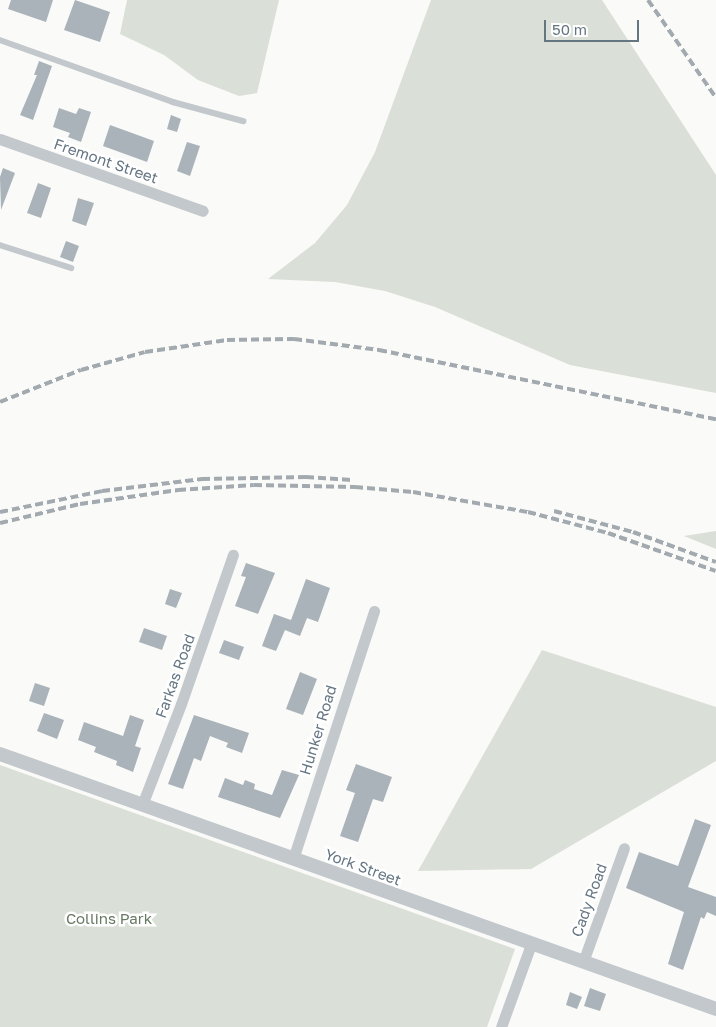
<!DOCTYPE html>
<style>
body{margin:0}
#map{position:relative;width:716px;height:1027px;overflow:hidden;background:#fafaf8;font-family:"Golos Text",sans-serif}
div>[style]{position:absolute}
.green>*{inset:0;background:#dadfd7}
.building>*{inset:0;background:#aab3b9}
.service>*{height:5.5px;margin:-2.75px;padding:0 2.75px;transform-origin:2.75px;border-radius:2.75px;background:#c3c8cc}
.minor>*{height:11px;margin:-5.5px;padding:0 5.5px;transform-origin:5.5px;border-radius:5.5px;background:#c3c8cc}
.tertiary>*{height:14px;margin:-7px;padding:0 7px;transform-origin:7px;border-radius:7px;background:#c3c8cc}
.rail>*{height:4px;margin-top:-2px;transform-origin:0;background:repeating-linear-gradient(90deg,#a2aab0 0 8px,transparent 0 12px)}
span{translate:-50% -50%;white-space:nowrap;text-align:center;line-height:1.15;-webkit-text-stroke:5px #fff;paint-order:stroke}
.street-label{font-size:15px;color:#657683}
.park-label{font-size:15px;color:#687a64}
.scale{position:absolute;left:544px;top:20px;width:95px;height:22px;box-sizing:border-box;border:2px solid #657683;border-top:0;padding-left:6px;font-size:15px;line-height:18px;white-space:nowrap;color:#657683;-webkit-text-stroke:4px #fff;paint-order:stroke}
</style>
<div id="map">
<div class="green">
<div style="clip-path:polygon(127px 0,279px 0,257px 93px,239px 96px,198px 80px,164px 55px,120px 34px)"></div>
<div style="clip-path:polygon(431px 0,602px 0,716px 175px,716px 393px,570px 365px,435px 307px,385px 291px,335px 282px,268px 279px,315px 243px,347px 205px,375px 152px)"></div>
<div style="clip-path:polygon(716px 531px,716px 549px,684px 536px)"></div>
<div style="clip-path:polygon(542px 650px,716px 707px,716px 761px,531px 869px,418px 871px)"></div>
<div style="clip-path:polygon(0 765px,515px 949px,487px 1027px,0 1027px)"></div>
</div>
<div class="building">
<div style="clip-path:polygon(11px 0,53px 0,46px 22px,8px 9px)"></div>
<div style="clip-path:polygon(75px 0,110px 12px,100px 42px,64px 30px)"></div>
<div style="clip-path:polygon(39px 61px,52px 66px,33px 120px,20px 115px,37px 75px,34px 75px)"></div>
<div style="clip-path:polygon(59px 108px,76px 114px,79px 108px,91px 112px,81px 142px,68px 137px,70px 133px,53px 127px)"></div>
<div style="clip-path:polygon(171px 115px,181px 119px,177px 132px,167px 129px)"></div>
<div style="clip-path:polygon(110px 125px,154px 141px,147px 162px,103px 146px)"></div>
<div style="clip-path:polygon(187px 142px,200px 146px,190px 176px,177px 171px)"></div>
<div style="clip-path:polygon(3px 168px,15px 173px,1px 210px,0 177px)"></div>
<div style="clip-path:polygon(38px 183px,51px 188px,41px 218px,27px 213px)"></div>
<div style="clip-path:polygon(78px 198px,94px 203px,86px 226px,72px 221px)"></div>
<div style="clip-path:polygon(66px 241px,79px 246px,73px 262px,60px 257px)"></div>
<div style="clip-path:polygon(246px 563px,275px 573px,258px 614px,235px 606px,246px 577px,241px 576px)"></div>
<div style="clip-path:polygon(306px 579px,330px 588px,318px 622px,307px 618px,300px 636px,285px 630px,276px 651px,262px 646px,274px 614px,291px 620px)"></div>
<div style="clip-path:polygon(170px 589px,182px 593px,176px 608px,165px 604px)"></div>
<div style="clip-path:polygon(144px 628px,167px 636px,162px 650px,139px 642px)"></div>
<div style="clip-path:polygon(224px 640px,244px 647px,239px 660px,219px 653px)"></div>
<div style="clip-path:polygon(300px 672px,317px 679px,303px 715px,286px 709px)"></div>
<div style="clip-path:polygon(35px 683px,50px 688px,44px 706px,29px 701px)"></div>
<div style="clip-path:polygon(44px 713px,64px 720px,57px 739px,37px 731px)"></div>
<div style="clip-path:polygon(130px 715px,144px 720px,135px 746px,141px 748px,133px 772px,116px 765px,117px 761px,94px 752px,96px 747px,78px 740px,84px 722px,123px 736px)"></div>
<div style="clip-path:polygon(194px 715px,249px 733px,242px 753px,226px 747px,228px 743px,210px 736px,201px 761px,194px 758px,183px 789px,168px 784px)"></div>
<div style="clip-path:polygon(356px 764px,392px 777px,383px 802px,373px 799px,358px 842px,340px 836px,355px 793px,346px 790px)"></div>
<div style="clip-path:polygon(282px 770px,299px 775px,280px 818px,218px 797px,225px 778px,243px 785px,245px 780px,255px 784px,254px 789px,272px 795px)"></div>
<div style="clip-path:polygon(695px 819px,711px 825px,688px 887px,716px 897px,716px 916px,707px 912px,704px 919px,701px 917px,683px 970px,668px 964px,684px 912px,626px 888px,639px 852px,678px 866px)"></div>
<div style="clip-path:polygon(590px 988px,606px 994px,600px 1011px,584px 1006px)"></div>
<div style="clip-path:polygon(570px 992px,582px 997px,577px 1009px,566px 1005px)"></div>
</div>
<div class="service">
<div style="left:0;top:40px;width:184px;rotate:19.7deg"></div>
<div style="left:173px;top:102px;width:73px;rotate:15.2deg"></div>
<div style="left:0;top:245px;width:75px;rotate:17.9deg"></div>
</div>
<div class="minor">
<div style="left:0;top:139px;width:215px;rotate:19.5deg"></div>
<div style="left:142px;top:805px;width:108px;rotate:-68.9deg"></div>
<div style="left:181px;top:704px;width:158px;rotate:-70.8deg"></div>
<div style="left:293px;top:859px;width:261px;rotate:-71.9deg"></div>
<div style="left:583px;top:962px;width:121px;rotate:-70.2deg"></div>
<div style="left:501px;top:1027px;width:88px;rotate:-70.1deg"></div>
</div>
<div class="tertiary">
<div style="left:0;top:754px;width:760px;rotate:19.6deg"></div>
</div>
<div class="rail">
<div style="left:648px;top:0;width:119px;rotate:55.2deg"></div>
<div style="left:0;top:402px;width:87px;rotate:-21.6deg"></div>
<div style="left:81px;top:370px;width:66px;rotate:-15.7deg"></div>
<div style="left:145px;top:352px;width:83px;rotate:-8.3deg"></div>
<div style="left:227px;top:340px;width:67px;rotate:-0.9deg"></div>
<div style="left:294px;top:339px;width:86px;rotate:7.4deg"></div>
<div style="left:379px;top:350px;width:344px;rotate:11.6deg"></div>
<div style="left:554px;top:511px;width:82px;rotate:14.9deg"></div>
<div style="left:633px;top:532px;width:88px;rotate:19.9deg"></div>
<div style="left:0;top:512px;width:104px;rotate:-11.6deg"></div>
<div style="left:102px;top:491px;width:101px;rotate:-6.8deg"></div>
<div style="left:202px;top:479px;width:104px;rotate:-1.1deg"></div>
<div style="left:306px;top:477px;width:46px;rotate:3.7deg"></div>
<div style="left:0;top:523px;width:82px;rotate:-13.4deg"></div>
<div style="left:80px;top:504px;width:99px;rotate:-8.1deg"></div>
<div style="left:178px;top:490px;width:76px;rotate:-3.8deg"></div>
<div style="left:254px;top:485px;width:101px;rotate:1.1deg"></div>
<div style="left:355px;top:487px;width:58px;rotate:4.9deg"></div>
<div style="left:413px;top:492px;width:117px;rotate:9.9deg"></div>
<div style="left:528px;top:512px;width:83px;rotate:14.7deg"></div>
<div style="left:608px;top:533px;width:114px;rotate:19.4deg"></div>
</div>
<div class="street-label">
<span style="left:106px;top:161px;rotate:19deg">Fremont Street</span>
<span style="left:175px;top:676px;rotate:-70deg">Farkas Road</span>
<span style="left:318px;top:730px;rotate:-73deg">Hunker Road</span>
<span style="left:363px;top:867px;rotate:20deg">York Street</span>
<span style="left:589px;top:900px;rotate:-70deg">Cady Road</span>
</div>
<div class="park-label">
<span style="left:109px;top:919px">Collins Park</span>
</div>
<div class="scale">50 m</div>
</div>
